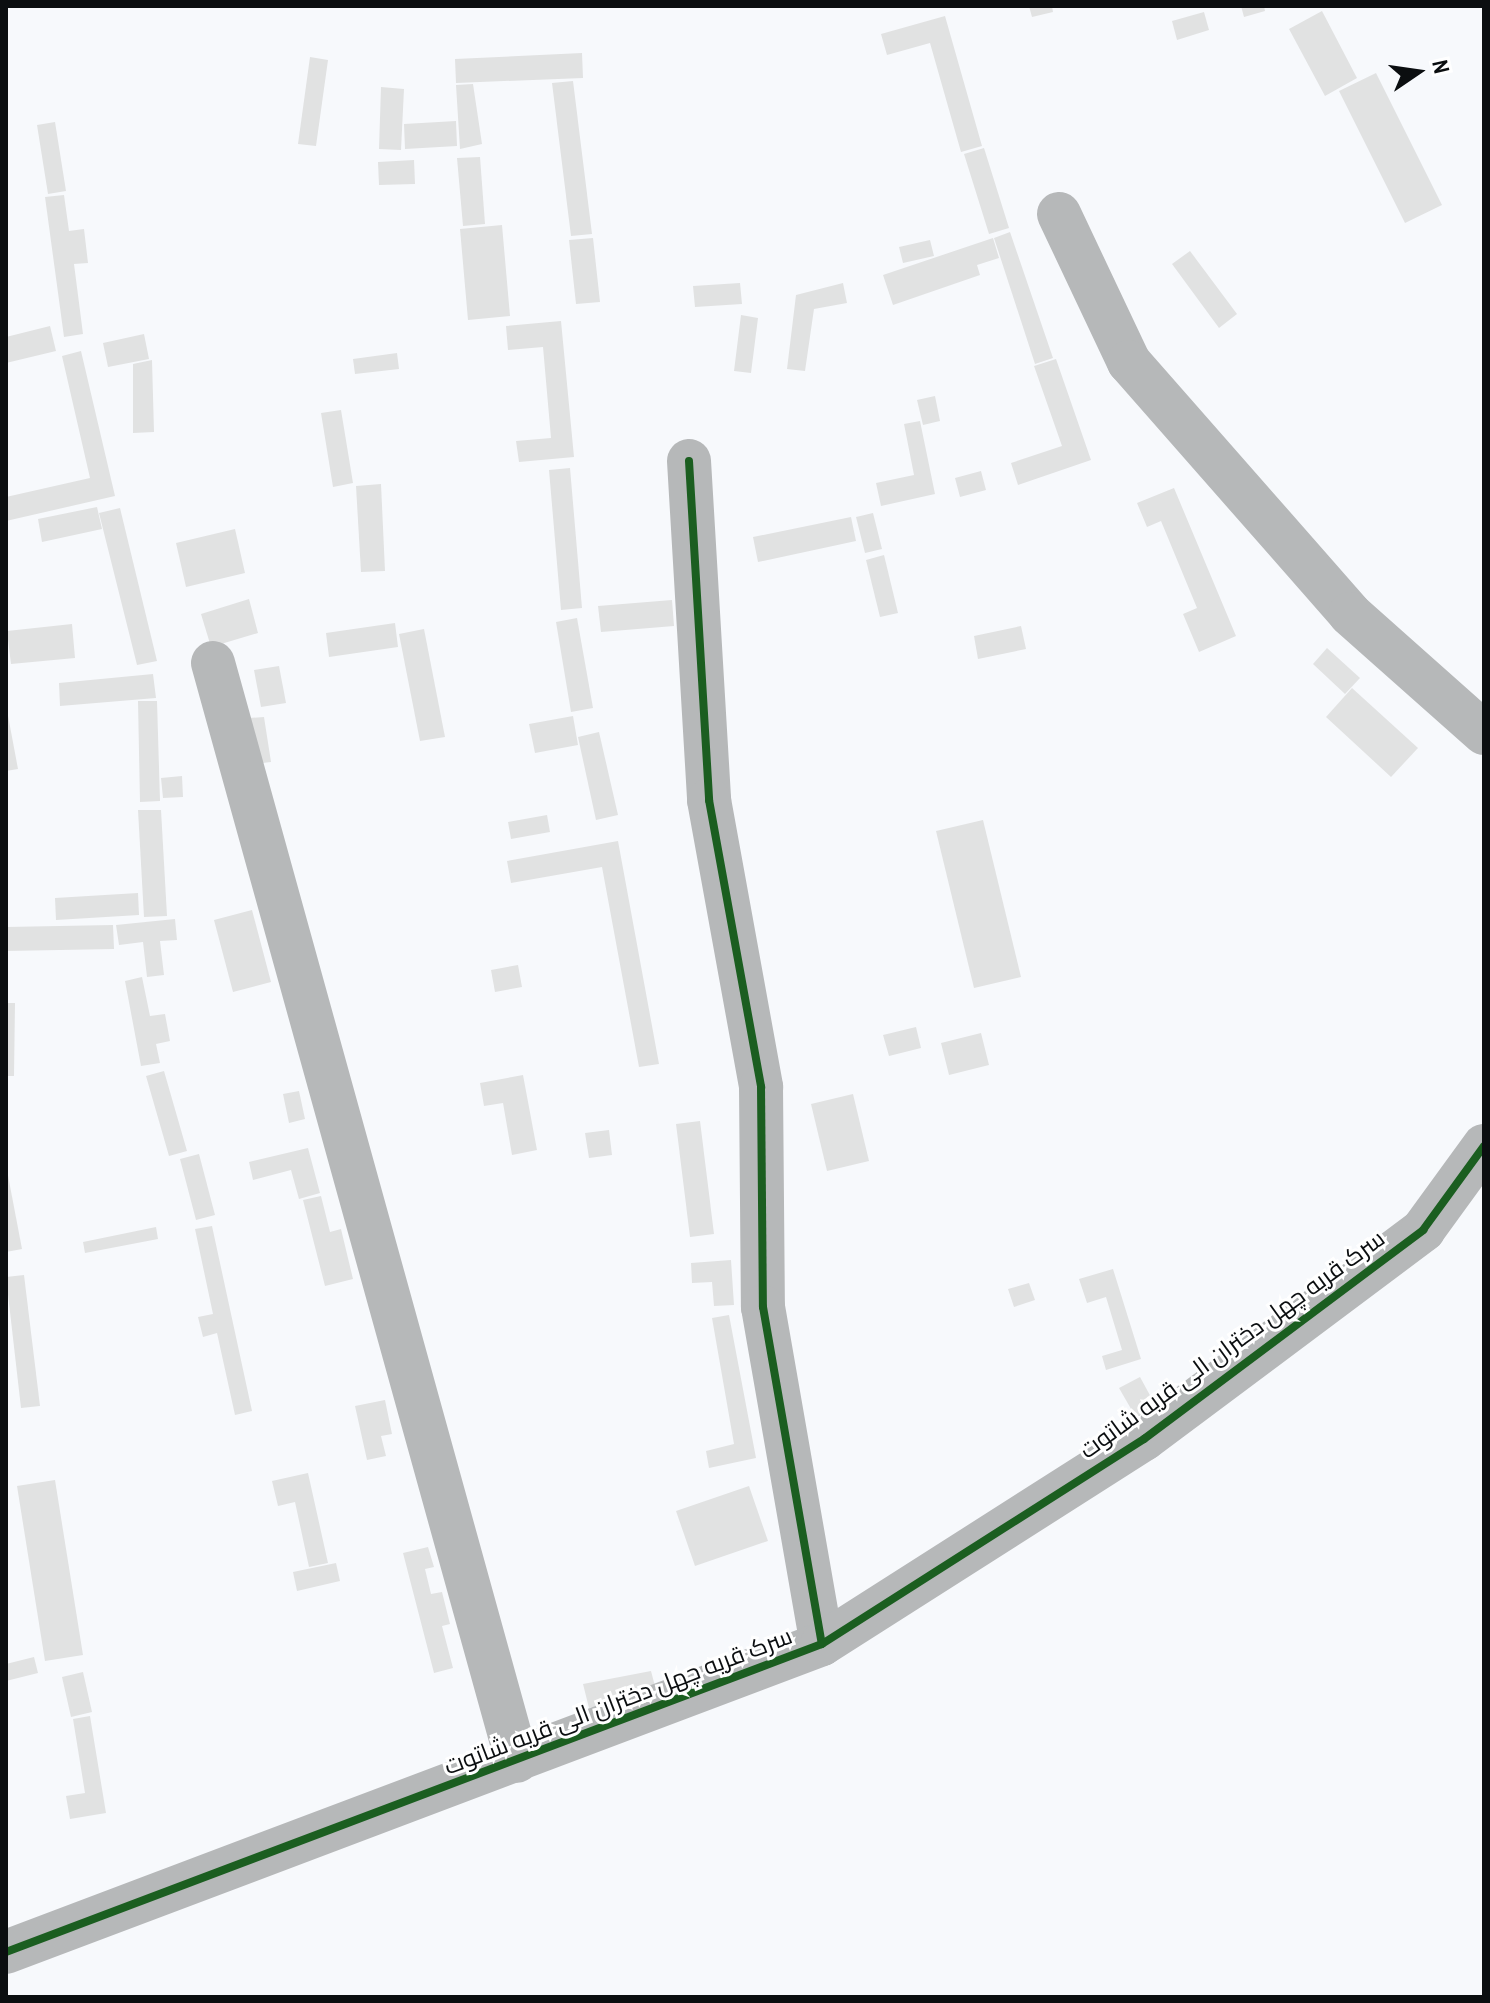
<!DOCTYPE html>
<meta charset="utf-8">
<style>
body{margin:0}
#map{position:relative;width:1490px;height:2003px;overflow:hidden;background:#f7f9fc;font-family:"Archivo Narrow",Cairo,sans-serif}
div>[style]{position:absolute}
.building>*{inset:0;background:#e1e2e2}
.minor>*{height:44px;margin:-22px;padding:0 22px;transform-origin:22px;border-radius:22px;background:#b6b8b9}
.cycleway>*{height:8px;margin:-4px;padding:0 4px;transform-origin:4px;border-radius:4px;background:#1b5e20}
span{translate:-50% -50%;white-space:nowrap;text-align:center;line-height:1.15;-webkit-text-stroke:6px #fff;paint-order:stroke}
.street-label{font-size:24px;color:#0b0e10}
.frame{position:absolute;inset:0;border:8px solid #0b0e10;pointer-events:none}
.north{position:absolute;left:1378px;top:32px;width:80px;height:80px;-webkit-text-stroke:6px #fff;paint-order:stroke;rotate:77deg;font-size:22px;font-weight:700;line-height:32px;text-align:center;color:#0b0e10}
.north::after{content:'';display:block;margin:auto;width:28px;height:36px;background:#0b0e10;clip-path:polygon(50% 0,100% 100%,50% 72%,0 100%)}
</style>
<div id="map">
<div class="building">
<div style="clip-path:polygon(1029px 6px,1052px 6px,1053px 12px,1032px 17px)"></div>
<div style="clip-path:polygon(1241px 6px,1264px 6px,1265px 11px,1244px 17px)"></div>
<div style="clip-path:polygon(1322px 11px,1357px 78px,1325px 96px,1289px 29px)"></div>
<div style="clip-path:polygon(1204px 12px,1209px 30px,1177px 40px,1172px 21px)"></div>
<div style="clip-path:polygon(945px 16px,982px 146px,961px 152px,930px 43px,887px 55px,881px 34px)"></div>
<div style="clip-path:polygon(582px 53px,583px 78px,456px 83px,455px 59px)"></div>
<div style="clip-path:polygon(310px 57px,328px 60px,316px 146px,298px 144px)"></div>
<div style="clip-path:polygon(1376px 73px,1442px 205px,1405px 223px,1339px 91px)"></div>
<div style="clip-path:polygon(573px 81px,592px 234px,571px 236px,552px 83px)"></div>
<div style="clip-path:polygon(473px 84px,482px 144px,460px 149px,456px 85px)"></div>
<div style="clip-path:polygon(381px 87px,404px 89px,401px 150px,379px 149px)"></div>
<div style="clip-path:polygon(456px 121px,457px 146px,405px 149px,404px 124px)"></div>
<div style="clip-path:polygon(55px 122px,66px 191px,48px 194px,37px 125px)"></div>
<div style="clip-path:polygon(984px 148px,1009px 228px,989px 234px,964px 154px)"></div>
<div style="clip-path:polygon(480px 157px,485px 224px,463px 226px,457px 158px)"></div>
<div style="clip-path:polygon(414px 160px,415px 184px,379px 185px,378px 162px)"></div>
<div style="clip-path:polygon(64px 195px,69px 231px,84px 229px,88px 263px,74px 264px,83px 334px,64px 337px,45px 197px)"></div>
<div style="clip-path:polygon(502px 225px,510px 316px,468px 320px,460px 229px)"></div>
<div style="clip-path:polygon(1010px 232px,1053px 358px,1035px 364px,994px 238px)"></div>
<div style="clip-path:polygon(593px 238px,600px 302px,576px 304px,569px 240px)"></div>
<div style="clip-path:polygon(993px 238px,999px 258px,977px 265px,980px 275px,893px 305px,883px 275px)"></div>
<div style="clip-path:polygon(930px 240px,934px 256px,903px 263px,899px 247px)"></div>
<div style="clip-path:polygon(1190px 251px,1237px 314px,1219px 328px,1172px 264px)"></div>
<div style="clip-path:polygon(740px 283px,742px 304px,695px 307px,693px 286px)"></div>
<div style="clip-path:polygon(843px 283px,847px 303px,814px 309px,805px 371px,787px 369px,796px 295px)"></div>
<div style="clip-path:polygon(741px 315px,758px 318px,751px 373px,734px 371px)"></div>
<div style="clip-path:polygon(561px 321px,574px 457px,519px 462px,516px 441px,551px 438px,543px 347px,508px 350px,506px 326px)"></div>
<div style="clip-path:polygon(50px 326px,56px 351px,6px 363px,6px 337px)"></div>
<div style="clip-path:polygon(144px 334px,149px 359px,108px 367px,103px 343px)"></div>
<div style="clip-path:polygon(81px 351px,115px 496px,6px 521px,6px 497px,90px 478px,62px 356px)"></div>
<div style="clip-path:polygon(397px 353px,399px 369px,355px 374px,353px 359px)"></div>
<div style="clip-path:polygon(1056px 359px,1091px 460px,1018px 485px,1011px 463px,1062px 446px,1034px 366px)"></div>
<div style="clip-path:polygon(152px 360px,154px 432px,133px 433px,133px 364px)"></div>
<div style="clip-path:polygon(935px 396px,940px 421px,923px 425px,917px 400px)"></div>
<div style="clip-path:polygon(341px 410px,353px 483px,333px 487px,321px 413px)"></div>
<div style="clip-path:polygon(920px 421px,935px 494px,881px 506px,876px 483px,914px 475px,904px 424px)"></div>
<div style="clip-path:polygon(570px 468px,582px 608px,561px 610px,549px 470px)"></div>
<div style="clip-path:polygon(981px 471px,986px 490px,960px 497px,955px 478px)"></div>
<div style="clip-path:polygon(381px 484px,385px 571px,361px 572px,356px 486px)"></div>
<div style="clip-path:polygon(1174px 488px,1236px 636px,1199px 652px,1183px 614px,1197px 608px,1161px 521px,1147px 527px,1137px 503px)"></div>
<div style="clip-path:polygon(97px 507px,102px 529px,42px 542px,38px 519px)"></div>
<div style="clip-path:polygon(120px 508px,157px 661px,137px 665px,99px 513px)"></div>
<div style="clip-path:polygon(873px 513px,882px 549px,865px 553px,856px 517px)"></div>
<div style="clip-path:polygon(851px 517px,856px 541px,758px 562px,753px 537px)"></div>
<div style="clip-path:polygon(235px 529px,245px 573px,186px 587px,176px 543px)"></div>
<div style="clip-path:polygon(884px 555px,898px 613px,880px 617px,866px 560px)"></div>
<div style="clip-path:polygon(249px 599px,258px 633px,211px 647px,201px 614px)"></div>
<div style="clip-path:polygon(672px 600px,674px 626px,601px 632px,598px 606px)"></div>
<div style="clip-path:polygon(577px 618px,593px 708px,571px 712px,556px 622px)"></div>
<div style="clip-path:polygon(395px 623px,398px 647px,329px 657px,326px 633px)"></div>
<div style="clip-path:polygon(72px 624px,75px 658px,11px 664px,7px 631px)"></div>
<div style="clip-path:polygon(1021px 626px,1026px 649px,978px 659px,974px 636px)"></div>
<div style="clip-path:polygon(424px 629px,445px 737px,420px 741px,399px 634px)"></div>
<div style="clip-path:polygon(1327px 648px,1360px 678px,1345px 694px,1313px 664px)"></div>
<div style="clip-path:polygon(279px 666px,286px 703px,261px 707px,254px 670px)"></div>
<div style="clip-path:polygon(153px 674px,156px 698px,60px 706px,59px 683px)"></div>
<div style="clip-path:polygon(1352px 688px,1418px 748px,1391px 777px,1326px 717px)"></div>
<div style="clip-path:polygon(138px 701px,157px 701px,160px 801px,140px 802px)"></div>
<div style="clip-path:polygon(6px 705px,18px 769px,6px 771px)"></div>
<div style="clip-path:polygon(573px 716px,578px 745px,535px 753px,529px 724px)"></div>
<div style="clip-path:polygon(264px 717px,271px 762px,254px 764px,248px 718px)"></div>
<div style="clip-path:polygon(599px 732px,618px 815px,596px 820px,578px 737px)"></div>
<div style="clip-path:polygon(182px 776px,183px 797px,163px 798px,161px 778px)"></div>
<div style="clip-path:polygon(138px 810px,161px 810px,167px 916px,144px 917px)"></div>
<div style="clip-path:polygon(547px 815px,550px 832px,511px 839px,508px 822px)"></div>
<div style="clip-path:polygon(983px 820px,1021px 977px,974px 988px,936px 831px)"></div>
<div style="clip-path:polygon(618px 841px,659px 1064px,639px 1067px,602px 867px,511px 883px,507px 861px)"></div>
<div style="clip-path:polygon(138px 893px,139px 915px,56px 920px,55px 898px)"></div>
<div style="clip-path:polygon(252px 910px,271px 982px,233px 992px,214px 920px)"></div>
<div style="clip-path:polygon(175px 919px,177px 940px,160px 941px,164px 975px,147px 977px,143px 942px,119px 945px,116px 925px)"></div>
<div style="clip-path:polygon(113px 925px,114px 949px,6px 951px,6px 927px)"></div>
<div style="clip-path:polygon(518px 965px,522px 987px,495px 992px,491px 970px)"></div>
<div style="clip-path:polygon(142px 977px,150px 1016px,165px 1014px,170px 1041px,156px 1044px,160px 1063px,141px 1066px,125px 981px)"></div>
<div style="clip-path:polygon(6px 1003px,15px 1003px,14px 1076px,6px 1076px)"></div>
<div style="clip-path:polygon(916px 1027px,921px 1048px,889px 1056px,883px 1035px)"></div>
<div style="clip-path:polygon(981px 1033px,989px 1065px,949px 1075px,941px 1043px)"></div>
<div style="clip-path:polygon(164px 1071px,187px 1151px,169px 1156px,146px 1076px)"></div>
<div style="clip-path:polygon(523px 1075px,537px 1150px,512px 1155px,503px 1103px,484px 1106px,480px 1083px)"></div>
<div style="clip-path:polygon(299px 1091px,305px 1119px,289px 1123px,283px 1094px)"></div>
<div style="clip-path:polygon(853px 1094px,869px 1161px,827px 1171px,811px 1104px)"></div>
<div style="clip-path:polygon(700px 1121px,714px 1234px,690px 1237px,676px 1124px)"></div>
<div style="clip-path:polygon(609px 1130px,612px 1155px,589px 1158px,585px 1133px)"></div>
<div style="clip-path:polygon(308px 1148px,320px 1193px,299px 1199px,291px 1170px,253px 1180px,249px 1162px)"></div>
<div style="clip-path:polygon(199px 1154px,215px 1215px,196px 1220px,180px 1159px)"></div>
<div style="clip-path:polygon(6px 1165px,22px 1249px,6px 1252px)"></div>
<div style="clip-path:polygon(321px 1196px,330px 1232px,341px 1229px,353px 1279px,325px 1286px,303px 1200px)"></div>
<div style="clip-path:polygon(212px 1226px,252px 1411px,235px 1415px,217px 1333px,203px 1337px,198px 1317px,213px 1314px,195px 1229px)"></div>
<div style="clip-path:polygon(156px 1227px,158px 1239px,85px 1253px,83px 1242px)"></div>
<div style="clip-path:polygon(731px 1260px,734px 1305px,714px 1306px,712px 1282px,692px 1283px,691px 1263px)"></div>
<div style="clip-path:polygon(1113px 1269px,1141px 1359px,1106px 1370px,1102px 1356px,1122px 1350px,1106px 1297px,1087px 1303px,1079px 1279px)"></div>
<div style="clip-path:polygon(24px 1275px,40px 1406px,21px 1408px,6px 1277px)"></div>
<div style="clip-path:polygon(1029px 1283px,1035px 1300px,1014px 1307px,1008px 1289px)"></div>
<div style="clip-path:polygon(729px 1315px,756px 1458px,709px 1468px,706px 1451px,734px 1444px,712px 1318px)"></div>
<div style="clip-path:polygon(1140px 1377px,1158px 1410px,1138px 1421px,1119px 1388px)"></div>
<div style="clip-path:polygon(385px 1400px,392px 1434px,381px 1436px,386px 1456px,367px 1460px,355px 1406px)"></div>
<div style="clip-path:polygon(308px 1473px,328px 1563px,309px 1567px,295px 1502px,278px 1506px,272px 1481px)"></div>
<div style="clip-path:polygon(55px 1480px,83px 1655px,45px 1661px,17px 1486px)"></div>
<div style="clip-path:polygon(749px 1486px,768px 1541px,695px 1566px,676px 1511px)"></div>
<div style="clip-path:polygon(428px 1547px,434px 1567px,425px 1569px,431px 1594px,442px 1592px,450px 1624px,442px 1626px,453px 1668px,434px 1673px,403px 1553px)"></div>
<div style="clip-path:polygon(336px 1563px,340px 1581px,297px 1591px,293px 1572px)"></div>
<div style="clip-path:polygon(34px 1657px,38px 1673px,6px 1681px,6px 1664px)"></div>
<div style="clip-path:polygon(651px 1671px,656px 1690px,589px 1708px,583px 1684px)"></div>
<div style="clip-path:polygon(83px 1672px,92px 1712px,71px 1717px,62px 1677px)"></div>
<div style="clip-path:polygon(90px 1716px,106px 1813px,70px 1819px,66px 1796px,85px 1793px,73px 1719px)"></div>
</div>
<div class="minor">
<div style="left:1059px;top:214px;width:164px;rotate:64.7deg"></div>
<div style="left:1129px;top:362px;width:335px;rotate:48.7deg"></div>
<div style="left:1350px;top:614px;width:179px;rotate:41.6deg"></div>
<div style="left:689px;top:461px;width:340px;rotate:86.6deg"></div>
<div style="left:709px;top:800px;width:292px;rotate:79.7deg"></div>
<div style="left:761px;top:1087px;width:220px;rotate:89.5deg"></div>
<div style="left:763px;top:1307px;width:342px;rotate:80.1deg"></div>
<div style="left:213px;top:663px;width:1139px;rotate:74.52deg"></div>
<div style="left:6px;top:1952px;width:872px;rotate:-20.68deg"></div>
<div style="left:822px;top:1644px;width:382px;rotate:-32.5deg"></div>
<div style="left:1144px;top:1439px;width:349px;rotate:-36.8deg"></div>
<div style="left:1423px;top:1230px;width:104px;rotate:-54deg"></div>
</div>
<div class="cycleway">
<div style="left:689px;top:461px;width:340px;rotate:86.6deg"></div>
<div style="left:709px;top:800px;width:292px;rotate:79.7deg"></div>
<div style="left:761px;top:1087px;width:220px;rotate:89.5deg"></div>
<div style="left:763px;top:1307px;width:342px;rotate:80.1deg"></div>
<div style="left:6px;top:1952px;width:872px;rotate:-20.68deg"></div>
<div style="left:822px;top:1644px;width:382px;rotate:-32.5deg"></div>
<div style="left:1144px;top:1439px;width:349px;rotate:-36.8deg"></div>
<div style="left:1423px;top:1230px;width:104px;rotate:-54deg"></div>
</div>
<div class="street-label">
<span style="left:1232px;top:1344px;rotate:-36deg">سرک قریه چهل دختران الی قریه شاتوت</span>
<span style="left:618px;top:1701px;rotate:-21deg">سرک قریه چهل دختران الی قریه شاتوت</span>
</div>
<div class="frame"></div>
<div class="north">N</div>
</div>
